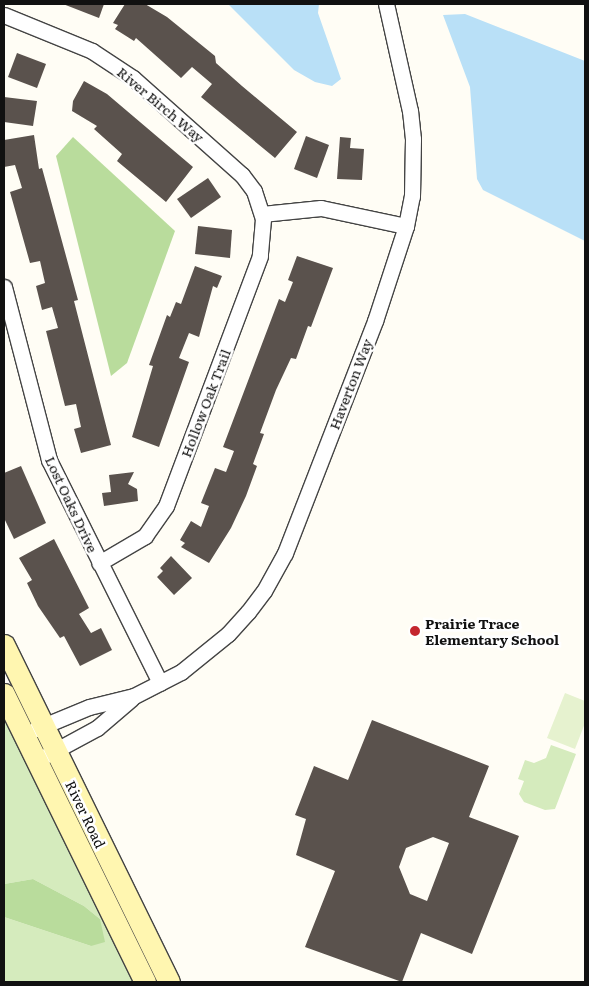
<!DOCTYPE html>
<style>
body{margin:0}
#map{position:relative;width:589px;height:986px;overflow:hidden;background:#fffdf5;font-family:Literata,serif}
div>[style]{position:absolute}
.green>*{inset:0;background:#d5ebbd}
.forest>*{inset:0;background:#b9dc9c}
.pitch>*{inset:0;background:#e6f2cf}
.water>*{inset:0;background:#b9e0f7}
.building>*{inset:0;background:#5a524d}
.roads{filter:drop-shadow(1px 0 #444) drop-shadow(-1px 0 #444) drop-shadow(0 1px #444) drop-shadow(0 -1px #444)}
.minor>*{height:15px;margin:-7.5px;padding:0 7.5px;transform-origin:7.5px;border-radius:7.5px;background:#fff}
.secondary>*{height:21px;margin:-10.5px;padding:0 10.5px;transform-origin:10.5px;border-radius:10.5px;background:#fff6b0}
.dots>*{width:14px;height:14px;translate:-50% -50%;box-sizing:border-box;border:2px solid #fff;border-radius:50%}
span{translate:-50% -50%;white-space:nowrap;text-align:center;line-height:1.15;-webkit-text-stroke:5px #fff;paint-order:stroke}
.street-label{font-size:14px;color:#111}
.poi-label{font-size:14px;color:#111;font-weight:700}
.left{translate:0 -50%;text-align:left}
.frame{position:absolute;inset:0;border:5px solid #111;pointer-events:none}
</style>
<div id="map">
<div class="green">
<div style="clip-path:polygon(4px 695px,145px 982px,4px 982px,4px 917px,91px 946px,100px 919px,84px 906px,33px 879px,4px 884px)"></div>
<div style="clip-path:polygon(551px 745px,576px 754px,555px 809px,545px 810px,524px 802px,519px 794px,524px 781px,518px 779px,525px 760px,534px 763px,546px 758px)"></div>
</div>
<div class="forest">
<div style="clip-path:polygon(73px 137px,175px 231px,127px 363px,111px 376px,56px 156px)"></div>
<div style="clip-path:polygon(33px 879px,84px 906px,100px 919px,105px 942px,91px 946px,4px 917px,4px 884px)"></div>
</div>
<div class="pitch">
<div style="clip-path:polygon(565px 693px,585px 701px,585px 723px,575px 749px,547px 738px)"></div>
</div>
<div class="water">
<div style="clip-path:polygon(228px 4px,319px 4px,318px 13px,341px 79px,332px 86px,315px 82px,294px 70px)"></div>
<div style="clip-path:polygon(465px 14px,585px 61px,585px 241px,483px 190px,477px 179px,470px 87px,443px 15px)"></div>
</div>
<div class="building">
<div style="clip-path:polygon(63px 4px,104px 4px,99px 18px)"></div>
<div style="clip-path:polygon(125px 4px,145px 4px,167px 17px,215px 56px,216px 63px,242px 86px,297px 132px,275px 158px,201px 97px,212px 84px,192px 67px,181px 78px,136px 38px,134px 41px,115px 29px,118px 25px,113px 23px)"></div>
<div style="clip-path:polygon(17px 53px,46px 64px,37px 88px,8px 77px)"></div>
<div style="clip-path:polygon(84px 81px,107px 94px,193px 167px,166px 202px,117px 161px,122px 154px,94px 129px,97px 126px,72px 111px,73px 101px)"></div>
<div style="clip-path:polygon(4px 97px,37px 101px,33px 126px,4px 122px)"></div>
<div style="clip-path:polygon(34px 135px,39px 169px,42px 168px,78px 300px,74px 301px,111px 445px,81px 453px,74px 429px,81px 427px,76px 404px,65px 406px,46px 331px,58px 328px,52px 307px,42px 310px,36px 286px,45px 283px,40px 261px,30px 263px,10px 192px,22px 188px,15px 165px,4px 167px,4px 140px)"></div>
<div style="clip-path:polygon(306px 136px,329px 145px,317px 178px,294px 169px)"></div>
<div style="clip-path:polygon(340px 137px,351px 138px,350px 148px,364px 149px,362px 180px,337px 179px)"></div>
<div style="clip-path:polygon(208px 178px,221px 197px,191px 218px,177px 199px)"></div>
<div style="clip-path:polygon(198px 226px,232px 230px,230px 258px,195px 254px)"></div>
<div style="clip-path:polygon(297px 256px,333px 268px,311px 327px,308px 326px,296px 359px,291px 358px,276px 390px,260px 433px,264px 434px,253px 464px,257px 466px,246px 496px,231px 528px,209px 563px,181px 547px,185px 543px,180px 540px,191px 521px,201px 527px,209px 506px,201px 503px,215px 468px,226px 472px,234px 451px,223px 447px,279px 299px,285px 302px,293px 282px,288px 280px)"></div>
<div style="clip-path:polygon(195px 266px,222px 276px,217px 288px,213px 286px,199px 337px,189px 333px,179px 358px,189px 362px,159px 447px,132px 437px,153px 366px,149px 365px,167px 315px,170px 317px,176px 302px,181px 304px)"></div>
<div style="clip-path:polygon(21px 466px,46px 523px,14px 539px,4px 518px,4px 473px)"></div>
<div style="clip-path:polygon(134px 472px,128px 484px,137px 489px,138px 501px,104px 506px,102px 493px,111px 492px,109px 475px)"></div>
<div style="clip-path:polygon(54px 539px,89px 608px,79px 614px,91px 633px,101px 628px,112px 650px,80px 666px,64px 636px,60px 638px,38px 606px,27px 583px,32px 580px,19px 558px)"></div>
<div style="clip-path:polygon(171px 556px,192px 578px,174px 595px,157px 577px,163px 571px,160px 568px)"></div>
<div style="clip-path:polygon(evenodd,372px 720px,489px 766px,469px 817px,519px 836px,472px 954px,421px 933px,402px 982px,305px 947px,335px 871px,296px 855px,306px 819px,295px 815px,314px 766px,348px 780px,372px 720px,433px 837px,449px 843px,427px 901px,410px 894px,399px 867px,406px 848px,433px 837px)"></div>
</div>
<div class="roads">
<div class="minor">
<div style="left:4px;top:15px;width:95px;rotate:22.2deg"></div>
<div style="left:92px;top:51px;width:49px;rotate:33.4deg"></div>
<div style="left:133px;top:78px;width:146px;rotate:41.7deg"></div>
<div style="left:242px;top:175px;width:20px;rotate:53deg"></div>
<div style="left:254px;top:191px;width:29px;rotate:72deg"></div>
<div style="left:263px;top:219px;width:37px;rotate:95deg"></div>
<div style="left:260px;top:256px;width:267px;rotate:110.6deg"></div>
<div style="left:166px;top:506px;width:37px;rotate:125deg"></div>
<div style="left:145px;top:536px;width:53px;rotate:149.6deg"></div>
<div style="left:262px;top:214px;width:59px;rotate:-5.8deg"></div>
<div style="left:321px;top:208px;width:87px;rotate:12deg"></div>
<div style="left:4px;top:287px;width:179px;rotate:75.4deg"></div>
<div style="left:49px;top:460px;width:249px;rotate:63.5deg"></div>
<div style="left:36px;top:729px;width:57px;rotate:-22.5deg"></div>
<div style="left:89px;top:707px;width:46px;rotate:-13.7deg"></div>
<div style="left:134px;top:696px;width:53px;rotate:-27.1deg"></div>
<div style="left:181px;top:672px;width:60px;rotate:-39deg"></div>
<div style="left:228px;top:634px;width:30px;rotate:-48deg"></div>
<div style="left:248px;top:612px;width:26px;rotate:-53deg"></div>
<div style="left:264px;top:591px;width:43px;rotate:-61.1deg"></div>
<div style="left:285px;top:553px;width:249px;rotate:-68.8deg"></div>
<div style="left:375px;top:321px;width:100px;rotate:-71.9deg"></div>
<div style="left:406px;top:226px;width:31px;rotate:-79deg"></div>
<div style="left:412px;top:196px;width:57px;rotate:-89deg"></div>
<div style="left:413px;top:139px;width:28px;rotate:-96deg"></div>
<div style="left:410px;top:111px;width:110px;rotate:-102.6deg"></div>
<div style="left:47px;top:755px;width:57px;rotate:-28.4deg"></div>
<div style="left:97px;top:728px;width:45px;rotate:-40.5deg"></div>
</div>
<div class="secondary">
<div style="left:4px;top:645px;width:375px;rotate:63.9deg"></div>
<div style="left:4px;top:694px;width:321px;rotate:63.9deg"></div>
</div>
</div>
<div class="dots">
<div style="left:415px;top:631px;background:#c4262e"></div>
</div>
<div class="street-label">
<span style="left:161px;top:104px;rotate:40deg">River Birch Way</span>
<span style="left:350px;top:384px;rotate:-69deg">Haverton Way</span>
<span style="left:205px;top:403px;rotate:-69deg">Hollow Oak Trail</span>
<span style="left:72px;top:504px;rotate:65deg">Lost Oaks Drive</span>
<span style="left:86px;top:814px;rotate:64deg">River Road</span>
</div>
<div class="poi-label">
<span class="left" style="left:425px;top:631px">Prairie Trace<br>Elementary School</span>
</div>
<div class="frame"></div>
</div>
